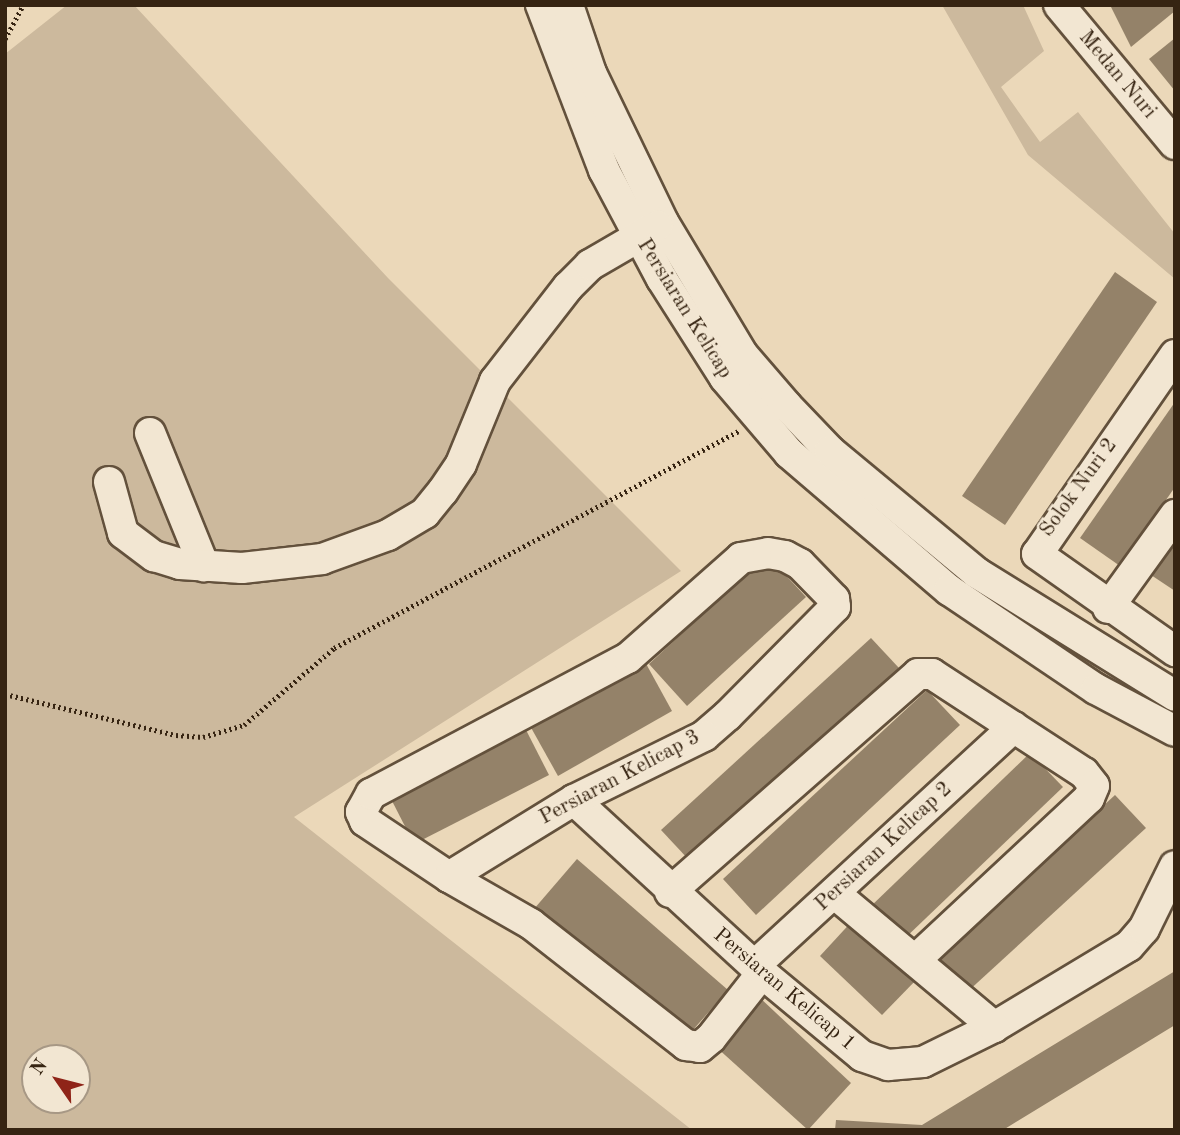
<!DOCTYPE html>
<style>
body{margin:0}
#map{position:relative;width:1180px;height:1135px;overflow:hidden;background:#ebd8b9;font-family:"Old Standard TT",serif}
div>[style]{position:absolute}
.green>*{inset:0;background:#ccb99d}
.building>*{inset:0;background:#948269}
.path>*{height:4.5px;margin-top:-2.25px;transform-origin:0;background:repeating-linear-gradient(90deg,#362412 0 2px,transparent 0 5.5px)}
.roads{filter:drop-shadow(2px 0 #63513c) drop-shadow(-2px 0 #63513c) drop-shadow(0 2px #63513c) drop-shadow(0 -2px #63513c)}
.minor>*{height:30px;margin:-15px;padding:0 15px;transform-origin:15px;border-radius:15px;background:#f2e6d2}
span{translate:-50% -50%;white-space:nowrap;text-align:center;line-height:1.15;-webkit-text-stroke:5px #f2e6d2;paint-order:stroke}
.street-label{font-size:21px;color:#362412}
.frame{position:absolute;inset:0;border:7px solid #362412;pointer-events:none}
.north{position:absolute;left:21px;top:1044px;width:70px;height:70px;box-sizing:border-box;background:#f2e6d2;border:2px solid #a79885;border-radius:50%;rotate:305deg;font-size:19px;font-weight:700;line-height:28px;text-align:center;color:#362412}
.north::after{content:'';display:block;margin:auto;width:24px;height:32px;background:#8f2418;clip-path:polygon(50% 0,100% 100%,50% 72%,0 100%)}
</style>
<div id="map">
<div class="green">
<div style="clip-path:polygon(evenodd,67px 5px,134px 5px,388px 278px,681px 571px,294px 817px,692px 1130px,5px 1130px,5px 54px,67px 5px,35px 1058px,77px 1058px,77px 1100px,35px 1100px,35px 1058px)"></div>
<div style="clip-path:polygon(942px 5px,1023px 5px,1044px 51px,1001px 87px,1040px 142px,1078px 112px,1175px 234px,1175px 279px,1028px 155px)"></div>
</div>
<div class="building">
<div style="clip-path:polygon(1110px 5px,1175px 5px,1175px 11px,1131px 47px)"></div>
<div style="clip-path:polygon(1175px 38px,1175px 91px,1149px 59px)"></div>
<div style="clip-path:polygon(1115px 272px,1157px 302px,1005px 525px,962px 496px)"></div>
<div style="clip-path:polygon(1175px 402px,1175px 487px,1120px 566px,1080px 538px)"></div>
<div style="clip-path:polygon(1175px 529px,1175px 591px,1145px 571px)"></div>
<div style="clip-path:polygon(767px 555px,806px 597px,687px 706px,649px 664px)"></div>
<div style="clip-path:polygon(871px 638px,899px 668px,689px 860px,661px 830px)"></div>
<div style="clip-path:polygon(644px 660px,672px 711px,558px 776px,529px 724px)"></div>
<div style="clip-path:polygon(927px 690px,960px 725px,756px 915px,723px 879px)"></div>
<div style="clip-path:polygon(525px 728px,549px 775px,414px 844px,390px 797px)"></div>
<div style="clip-path:polygon(1030px 753px,1063px 787px,902px 941px,869px 908px)"></div>
<div style="clip-path:polygon(1115px 795px,1146px 828px,965px 994px,935px 961px)"></div>
<div style="clip-path:polygon(577px 859px,728px 990px,685px 1039px,534px 909px)"></div>
<div style="clip-path:polygon(855px 918px,918px 978px,882px 1015px,820px 956px)"></div>
<div style="clip-path:polygon(1175px 971px,1175px 1025px,1003px 1130px,835px 1130px,836px 1120px,922px 1125px)"></div>
<div style="clip-path:polygon(760px 998px,851px 1083px,808px 1130px,715px 1046px)"></div>
</div>
<div class="path">
<div style="left:5px;top:39px;width:38px;rotate:-62deg"></div>
<div style="left:5px;top:694px;width:176px;rotate:13.5deg"></div>
<div style="left:176px;top:735px;width:27px;rotate:4deg"></div>
<div style="left:203px;top:737px;width:43px;rotate:-16.3deg"></div>
<div style="left:244px;top:725px;width:118px;rotate:-40.5deg"></div>
<div style="left:334px;top:648px;width:459px;rotate:-28.2deg"></div>
</div>
<div class="roads">
<div class="minor">
<div style="left:541px;top:5px;width:177px;rotate:69.1deg"></div>
<div style="left:604px;top:170px;width:123px;rotate:62deg"></div>
<div style="left:662px;top:279px;width:117px;rotate:57.5deg"></div>
<div style="left:725px;top:378px;width:99px;rotate:49.5deg"></div>
<div style="left:789px;top:453px;width:211px;rotate:40.6deg"></div>
<div style="left:949px;top:590px;width:177px;rotate:34deg"></div>
<div style="left:1096px;top:689px;width:89px;rotate:28deg"></div>
<div style="left:568px;top:5px;width:72px;rotate:71.3deg"></div>
<div style="left:591px;top:73px;width:165px;rotate:64.2deg"></div>
<div style="left:663px;top:222px;width:155px;rotate:59deg"></div>
<div style="left:743px;top:355px;width:67px;rotate:49.2deg"></div>
<div style="left:787px;top:406px;width:62px;rotate:46.3deg"></div>
<div style="left:830px;top:451px;width:191px;rotate:39.7deg"></div>
<div style="left:977px;top:573px;width:233px;rotate:31.8deg"></div>
<div style="left:1059px;top:5px;width:181px;rotate:50.2deg"></div>
<div style="left:1175px;top:355px;width:242px;rotate:124.7deg"></div>
<div style="left:1037px;top:554px;width:169px;rotate:35.1deg"></div>
<div style="left:150px;top:433px;width:144px;rotate:67.9deg"></div>
<div style="left:109px;top:482px;width:53px;rotate:74.6deg"></div>
<div style="left:123px;top:533px;width:39px;rotate:37deg"></div>
<div style="left:154px;top:556px;width:27px;rotate:17deg"></div>
<div style="left:180px;top:564px;width:62px;rotate:3.7deg"></div>
<div style="left:242px;top:568px;width:81px;rotate:-6.4deg"></div>
<div style="left:322px;top:559px;width:70px;rotate:-20deg"></div>
<div style="left:388px;top:535px;width:43px;rotate:-30.7deg"></div>
<div style="left:425px;top:513px;width:28px;rotate:-51deg"></div>
<div style="left:443px;top:491px;width:32px;rotate:-56deg"></div>
<div style="left:461px;top:464px;width:90px;rotate:-67.7deg"></div>
<div style="left:495px;top:381px;width:119px;rotate:-52.2deg"></div>
<div style="left:568px;top:287px;width:31px;rotate:-45deg"></div>
<div style="left:590px;top:265px;width:78px;rotate:-30.2deg"></div>
<div style="left:1108px;top:608px;width:115px;rotate:-54.2deg"></div>
<div style="left:574px;top:800px;width:255px;rotate:42.6deg"></div>
<div style="left:762px;top:973px;width:130px;rotate:39.7deg"></div>
<div style="left:862px;top:1056px;width:28px;rotate:19deg"></div>
<div style="left:888px;top:1065px;width:35px;rotate:-5deg"></div>
<div style="left:923px;top:1062px;width:79px;rotate:-26.2deg"></div>
<div style="left:994px;top:1027px;width:157px;rotate:-31deg"></div>
<div style="left:1129px;top:946px;width:23px;rotate:-49deg"></div>
<div style="left:1144px;top:929px;width:70px;rotate:-63.8deg"></div>
<div style="left:449px;top:877px;width:101px;rotate:-146.3deg"></div>
<div style="left:365px;top:821px;width:10px;rotate:-114deg"></div>
<div style="left:361px;top:812px;width:21px;rotate:-61deg"></div>
<div style="left:371px;top:794px;width:291px;rotate:-27.9deg"></div>
<div style="left:628px;top:658px;width:151px;rotate:-41.5deg"></div>
<div style="left:741px;top:558px;width:27px;rotate:-10deg"></div>
<div style="left:768px;top:553px;width:17px;rotate:10deg"></div>
<div style="left:785px;top:556px;width:17px;rotate:28deg"></div>
<div style="left:800px;top:564px;width:49px;rotate:45.8deg"></div>
<div style="left:834px;top:599px;width:8px;rotate:83deg"></div>
<div style="left:835px;top:607px;width:153px;rotate:134.7deg"></div>
<div style="left:727px;top:716px;width:30px;rotate:139deg"></div>
<div style="left:704px;top:736px;width:145px;rotate:153.8deg"></div>
<div style="left:574px;top:800px;width:147px;rotate:148.4deg"></div>
<div style="left:449px;top:877px;width:95px;rotate:29.8deg"></div>
<div style="left:531px;top:924px;width:197px;rotate:38deg"></div>
<div style="left:686px;top:1045px;width:14px;rotate:8deg"></div>
<div style="left:700px;top:1047px;width:14px;rotate:-39deg"></div>
<div style="left:711px;top:1038px;width:83px;rotate:-51.9deg"></div>
<div style="left:670px;top:892px;width:330px;rotate:-41.3deg"></div>
<div style="left:918px;top:674px;width:14px"></div>
<div style="left:932px;top:674px;width:181px;rotate:33.1deg"></div>
<div style="left:1084px;top:773px;width:16px;rotate:52deg"></div>
<div style="left:1094px;top:786px;width:13px;rotate:113deg"></div>
<div style="left:1089px;top:798px;width:238px;rotate:137deg"></div>
<div style="left:834px;top:893px;width:209px;rotate:39.9deg"></div>
<div style="left:754px;top:966px;width:353px;rotate:-42.6deg"></div>
</div>
</div>
<div class="street-label">
<span style="left:1117px;top:75px;rotate:50deg">Medan Nuri</span>
<span style="left:684px;top:309px;rotate:58deg">Persiaran Kelicap</span>
<span style="left:1079px;top:488px;rotate:-54deg">Solok Nuri 2</span>
<span style="left:620px;top:778px;rotate:-28deg">Persiaran Kelicap 3</span>
<span style="left:884px;top:847px;rotate:-43deg">Persiaran Kelicap 2</span>
<span style="left:784px;top:990px;rotate:40deg">Persiaran Kelicap 1</span>
</div>
<div class="frame"></div>
<div class="north">N</div>
</div>
